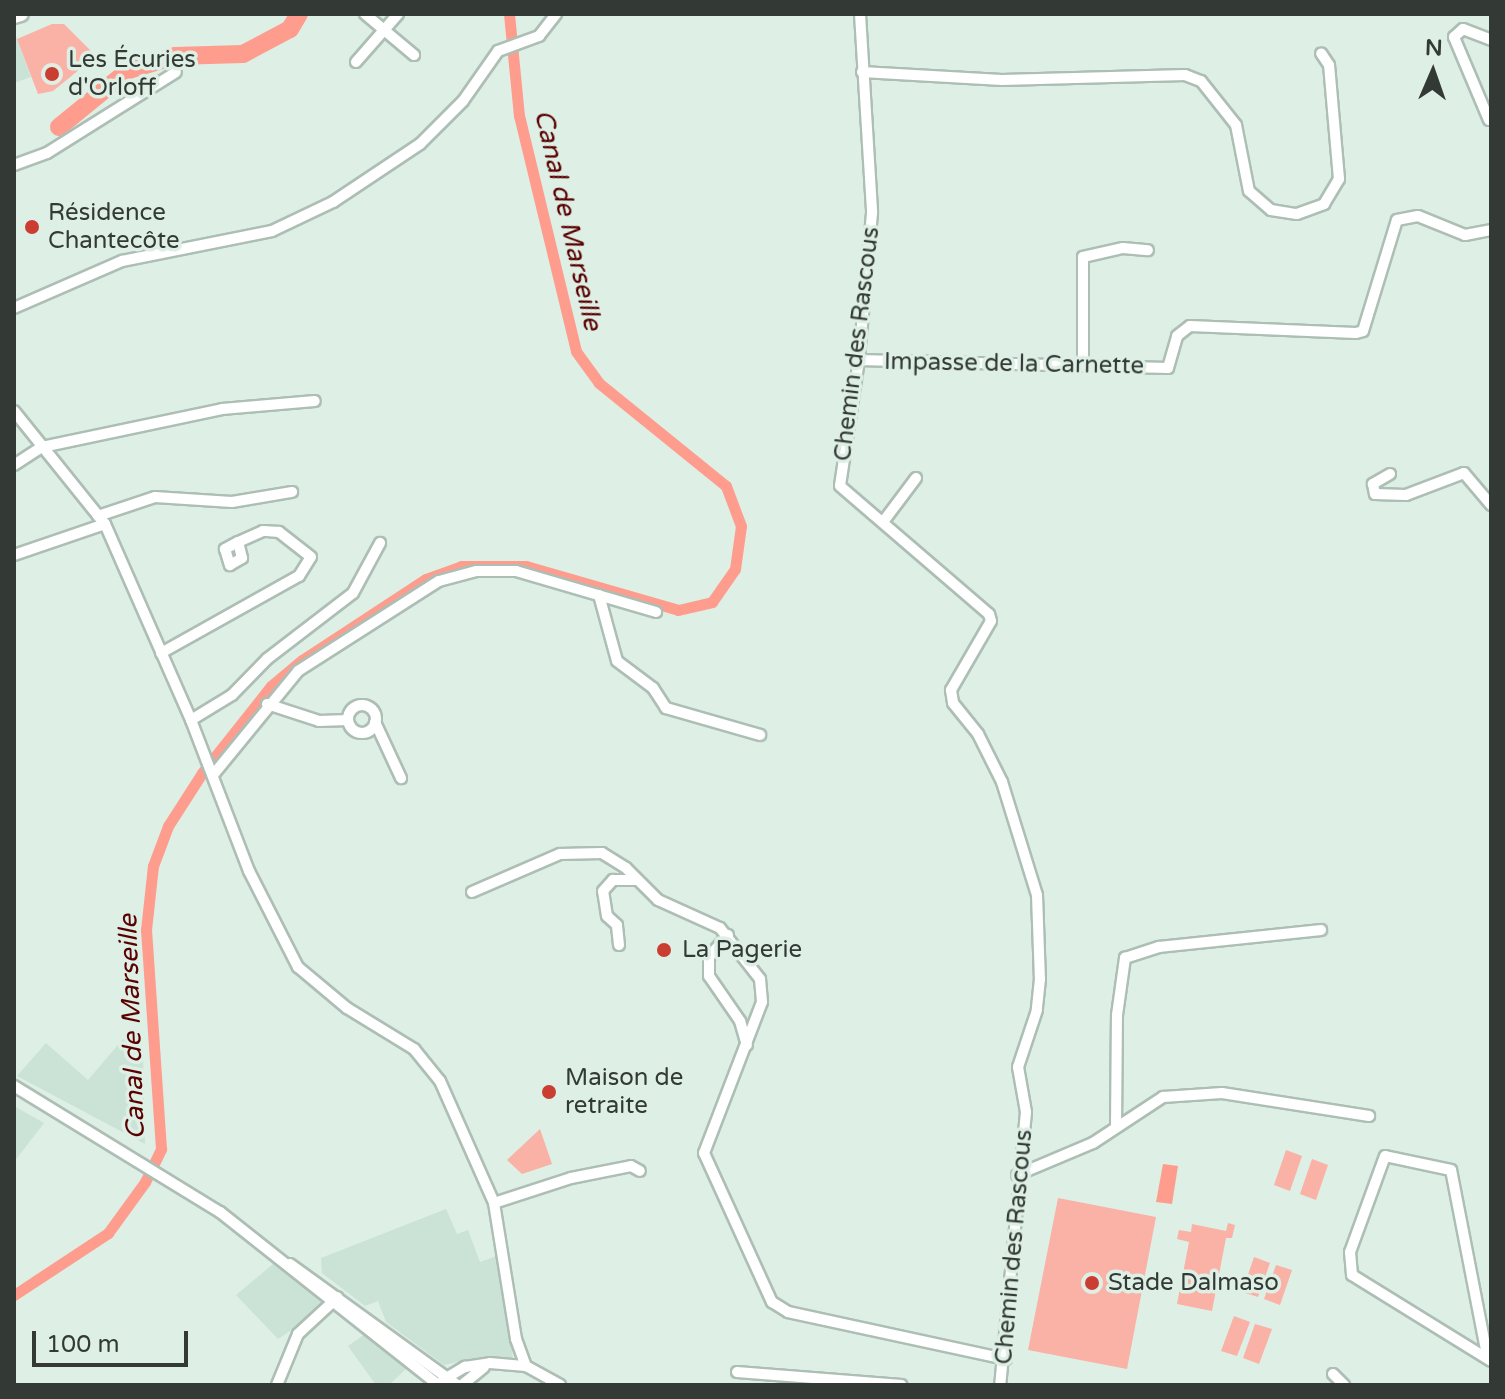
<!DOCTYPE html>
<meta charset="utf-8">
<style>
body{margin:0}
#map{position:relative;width:1505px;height:1399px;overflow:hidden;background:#deefe5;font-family:"Varela Round",sans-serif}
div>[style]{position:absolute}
.built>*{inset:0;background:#cbe3d6}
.green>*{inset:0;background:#fab1a6}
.water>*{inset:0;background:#fe9d8e}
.canal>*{height:11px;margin:-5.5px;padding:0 5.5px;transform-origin:5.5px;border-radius:5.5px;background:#fe9d8e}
.river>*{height:18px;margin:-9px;padding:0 9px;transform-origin:9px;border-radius:9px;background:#fe9d8e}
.roads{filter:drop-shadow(2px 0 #adbeb5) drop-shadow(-2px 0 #adbeb5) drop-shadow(0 2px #adbeb5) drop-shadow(0 -2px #adbeb5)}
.minor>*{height:10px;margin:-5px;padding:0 5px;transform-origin:5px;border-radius:5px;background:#fff}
.minor>.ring{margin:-5px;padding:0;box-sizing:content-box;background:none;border:10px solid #fff;border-radius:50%}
.major>*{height:14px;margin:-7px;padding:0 7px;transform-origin:7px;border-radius:7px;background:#fff}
.dots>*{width:22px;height:22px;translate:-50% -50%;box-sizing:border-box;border:4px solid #deefe5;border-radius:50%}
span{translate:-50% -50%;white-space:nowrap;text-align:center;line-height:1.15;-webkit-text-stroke:7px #deefe5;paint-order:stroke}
.poi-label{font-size:24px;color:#333a36}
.left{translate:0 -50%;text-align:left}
.street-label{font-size:24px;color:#333a36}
.water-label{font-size:26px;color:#590000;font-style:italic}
.frame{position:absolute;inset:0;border:16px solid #333a36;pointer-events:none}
.north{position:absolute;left:1393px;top:32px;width:80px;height:80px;-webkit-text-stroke:6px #deefe5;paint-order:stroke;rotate:2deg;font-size:22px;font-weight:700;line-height:32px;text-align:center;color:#333a36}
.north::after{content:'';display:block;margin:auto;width:28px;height:36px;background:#333a36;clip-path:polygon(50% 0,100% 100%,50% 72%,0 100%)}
.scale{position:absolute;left:32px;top:1331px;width:156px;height:36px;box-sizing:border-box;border:4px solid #333a36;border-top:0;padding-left:10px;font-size:24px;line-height:28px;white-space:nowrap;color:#333a36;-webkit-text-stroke:6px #deefe5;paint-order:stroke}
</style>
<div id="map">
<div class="built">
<div style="clip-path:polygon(14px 31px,31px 77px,14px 83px)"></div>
<div style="clip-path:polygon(123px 1039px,143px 1053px,145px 1144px,17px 1076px,46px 1043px,88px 1080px)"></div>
<div style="clip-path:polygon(14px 1106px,44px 1123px,14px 1162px)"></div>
<div style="clip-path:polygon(446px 1209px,457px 1234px,468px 1230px,480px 1262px,500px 1255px,513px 1358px,481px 1357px,444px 1365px,386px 1322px,378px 1301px,365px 1306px,322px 1273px,321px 1258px)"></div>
<div style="clip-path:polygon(273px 1264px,328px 1306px,278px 1339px,236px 1295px)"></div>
<div style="clip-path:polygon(365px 1334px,406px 1369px,389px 1385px,376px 1385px,348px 1346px)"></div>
</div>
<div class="green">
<div style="clip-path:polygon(52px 24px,64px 24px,96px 56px,53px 91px,38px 94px,17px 39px)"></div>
<div style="clip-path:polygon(540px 1129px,552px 1164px,522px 1174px,507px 1160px)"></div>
<div style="clip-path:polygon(1286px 1150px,1302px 1156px,1290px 1191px,1274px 1185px)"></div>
<div style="clip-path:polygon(1312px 1159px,1328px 1165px,1316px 1200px,1300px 1194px)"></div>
<div style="clip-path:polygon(1058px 1198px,1156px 1217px,1127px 1369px,1028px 1350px)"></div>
<div style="clip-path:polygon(1228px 1223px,1235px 1225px,1232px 1238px,1226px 1238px,1212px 1311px,1177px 1304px,1189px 1242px,1177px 1239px,1179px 1230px,1191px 1232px,1192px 1224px,1226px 1231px)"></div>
<div style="clip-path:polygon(1254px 1257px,1270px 1263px,1258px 1297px,1242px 1292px)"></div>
<div style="clip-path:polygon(1276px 1265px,1292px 1270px,1280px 1305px,1264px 1299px)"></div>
<div style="clip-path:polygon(1234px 1316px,1250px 1322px,1237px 1356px,1221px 1351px)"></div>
<div style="clip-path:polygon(1255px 1324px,1272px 1329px,1259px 1364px,1243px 1358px)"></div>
</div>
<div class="water">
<div style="clip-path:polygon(1163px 1164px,1178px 1166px,1172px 1204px,1156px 1202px)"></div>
</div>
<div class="canal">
<div style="left:14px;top:1295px;width:113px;rotate:-33.4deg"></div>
<div style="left:108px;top:1233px;width:63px;rotate:-54deg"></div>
<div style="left:145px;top:1182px;width:37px;rotate:-64deg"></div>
<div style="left:161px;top:1149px;width:220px;rotate:-93.9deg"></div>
<div style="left:146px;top:930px;width:64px;rotate:-83.8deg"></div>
<div style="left:153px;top:866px;width:43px;rotate:-69.4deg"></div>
<div style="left:168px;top:826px;width:63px;rotate:-57.3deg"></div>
<div style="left:202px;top:773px;width:111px;rotate:-51.6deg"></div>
<div style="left:271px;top:686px;width:40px;rotate:-40deg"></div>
<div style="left:302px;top:660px;width:148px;rotate:-33.2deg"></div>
<div style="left:426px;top:579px;width:37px;rotate:-20deg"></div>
<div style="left:461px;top:566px;width:65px"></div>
<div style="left:526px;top:566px;width:158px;rotate:16.1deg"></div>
<div style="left:678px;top:610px;width:35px;rotate:-13deg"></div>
<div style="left:712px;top:602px;width:40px;rotate:-55.1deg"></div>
<div style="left:735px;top:569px;width:43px;rotate:-82.1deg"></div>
<div style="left:741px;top:526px;width:43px;rotate:-110.6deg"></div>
<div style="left:726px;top:486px;width:164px;rotate:-141deg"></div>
<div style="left:599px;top:383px;width:39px;rotate:-126deg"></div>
<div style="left:576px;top:351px;width:242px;rotate:-103.6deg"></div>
<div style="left:519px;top:116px;width:102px;rotate:-95.6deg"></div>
</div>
<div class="river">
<div style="left:59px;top:127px;width:90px;rotate:-39.2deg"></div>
<div style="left:129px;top:70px;width:48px;rotate:-16.9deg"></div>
<div style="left:175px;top:56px;width:68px;rotate:-1.7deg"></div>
<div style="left:243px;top:54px;width:53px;rotate:-28deg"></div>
<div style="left:290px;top:29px;width:17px;rotate:-59deg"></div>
</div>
<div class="roads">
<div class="minor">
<div style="left:365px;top:14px;width:64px;rotate:39.9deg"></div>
<div style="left:860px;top:14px;width:199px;rotate:86.5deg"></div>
<div style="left:872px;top:213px;width:148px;rotate:95.1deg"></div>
<div style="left:859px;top:360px;width:127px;rotate:98.6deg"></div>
<div style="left:840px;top:486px;width:196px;rotate:40.7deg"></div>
<div style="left:989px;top:614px;width:7px;rotate:74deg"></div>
<div style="left:991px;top:621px;width:80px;rotate:120.1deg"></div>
<div style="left:951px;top:690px;width:13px;rotate:81deg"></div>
<div style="left:953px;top:703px;width:40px;rotate:51deg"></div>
<div style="left:978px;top:734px;width:54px;rotate:63.4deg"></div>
<div style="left:1002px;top:782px;width:118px;rotate:72.8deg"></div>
<div style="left:1037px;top:895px;width:84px;rotate:88deg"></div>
<div style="left:1040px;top:979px;width:31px;rotate:96deg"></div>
<div style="left:1037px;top:1010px;width:60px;rotate:108.4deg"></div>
<div style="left:1018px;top:1067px;width:46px;rotate:79.9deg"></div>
<div style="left:1026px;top:1112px;width:274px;rotate:95.4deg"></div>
<div style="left:356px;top:62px;width:64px;rotate:-48.8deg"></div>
<div style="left:862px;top:72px;width:140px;rotate:3.3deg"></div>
<div style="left:1002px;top:80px;width:183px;rotate:-1.6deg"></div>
<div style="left:1185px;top:75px;width:17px;rotate:21deg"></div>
<div style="left:1201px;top:81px;width:56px;rotate:51.5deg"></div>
<div style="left:1236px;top:125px;width:67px;rotate:78.9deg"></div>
<div style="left:1249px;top:191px;width:29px;rotate:41deg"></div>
<div style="left:1271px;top:210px;width:26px;rotate:9deg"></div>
<div style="left:1297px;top:214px;width:29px;rotate:-20deg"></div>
<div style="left:1324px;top:204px;width:29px;rotate:-59deg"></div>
<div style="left:1339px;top:179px;width:114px;rotate:-95deg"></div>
<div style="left:1329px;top:65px;width:14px;rotate:-124deg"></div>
<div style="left:1489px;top:120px;width:90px;rotate:-112.9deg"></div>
<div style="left:1454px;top:37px;width:12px;rotate:-42deg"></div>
<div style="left:1463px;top:29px;width:30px;rotate:21deg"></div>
<div style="left:14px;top:165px;width:35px;rotate:-20deg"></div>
<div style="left:47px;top:153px;width:152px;rotate:-32.1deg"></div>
<div style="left:14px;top:308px;width:118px;rotate:-23.5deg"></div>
<div style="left:122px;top:261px;width:153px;rotate:-11.3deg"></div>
<div style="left:272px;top:231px;width:68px;rotate:-25.4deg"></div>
<div style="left:333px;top:202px;width:105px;rotate:-33.7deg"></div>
<div style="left:420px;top:144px;width:61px;rotate:-45deg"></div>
<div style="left:463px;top:101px;width:61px;rotate:-55deg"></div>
<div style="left:498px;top:51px;width:44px;rotate:-20.1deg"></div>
<div style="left:539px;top:36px;width:28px;rotate:-52deg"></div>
<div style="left:859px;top:360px;width:309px;rotate:1.5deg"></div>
<div style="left:1168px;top:368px;width:33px;rotate:-74deg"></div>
<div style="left:1177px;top:336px;width:16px;rotate:-38deg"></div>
<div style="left:1190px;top:326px;width:166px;rotate:2.4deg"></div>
<div style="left:1356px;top:333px;width:7px;rotate:-16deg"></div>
<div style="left:1363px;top:331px;width:116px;rotate:-73deg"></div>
<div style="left:1397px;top:220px;width:21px;rotate:-11deg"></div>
<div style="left:1418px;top:216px;width:51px;rotate:22deg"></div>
<div style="left:1465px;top:235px;width:26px;rotate:-11deg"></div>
<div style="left:1083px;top:366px;width:109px;rotate:-90deg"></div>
<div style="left:1083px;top:257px;width:41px;rotate:-12.7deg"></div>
<div style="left:1123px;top:248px;width:25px;rotate:5deg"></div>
<div style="left:14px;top:411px;width:145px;rotate:51.2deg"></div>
<div style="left:105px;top:524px;width:214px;rotate:66.3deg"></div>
<div style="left:191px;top:720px;width:162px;rotate:69deg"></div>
<div style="left:249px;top:871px;width:108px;rotate:63deg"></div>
<div style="left:298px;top:967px;width:64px;rotate:39.9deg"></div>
<div style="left:347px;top:1008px;width:79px;rotate:31.5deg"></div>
<div style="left:414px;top:1049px;width:41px;rotate:50.9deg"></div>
<div style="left:440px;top:1081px;width:133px;rotate:66.1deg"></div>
<div style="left:494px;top:1203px;width:138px;rotate:80.8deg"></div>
<div style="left:516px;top:1339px;width:29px;rotate:70deg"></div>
<div style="left:14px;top:465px;width:33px;rotate:-33deg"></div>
<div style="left:42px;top:447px;width:184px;rotate:-11.9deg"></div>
<div style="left:222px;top:409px;width:93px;rotate:-4.9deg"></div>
<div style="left:1390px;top:474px;width:20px;rotate:150deg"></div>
<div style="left:1373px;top:484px;width:10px;rotate:79deg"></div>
<div style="left:1375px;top:494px;width:31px;rotate:2deg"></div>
<div style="left:1406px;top:495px;width:62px;rotate:-20.8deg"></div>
<div style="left:1464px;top:473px;width:42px;rotate:49.8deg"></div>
<div style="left:98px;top:516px;width:60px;rotate:-18.4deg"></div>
<div style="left:155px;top:497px;width:77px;rotate:3.7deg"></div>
<div style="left:232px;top:502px;width:61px;rotate:-9.5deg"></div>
<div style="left:883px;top:522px;width:55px;rotate:-53.1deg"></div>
<div style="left:14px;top:555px;width:96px;rotate:-18.8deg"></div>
<div style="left:599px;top:595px;width:68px;rotate:74.7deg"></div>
<div style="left:617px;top:661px;width:45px;rotate:36.9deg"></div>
<div style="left:653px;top:688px;width:24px;rotate:57deg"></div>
<div style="left:666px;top:708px;width:98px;rotate:16deg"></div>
<div style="left:161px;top:653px;width:158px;rotate:-29.2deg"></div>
<div style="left:299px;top:576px;width:22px;rotate:-58deg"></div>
<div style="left:311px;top:557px;width:41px;rotate:-142deg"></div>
<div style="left:279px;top:532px;width:16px;rotate:-176deg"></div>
<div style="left:263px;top:531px;width:27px;rotate:156deg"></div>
<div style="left:238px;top:542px;width:15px;rotate:152deg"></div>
<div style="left:225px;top:549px;width:17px;rotate:73deg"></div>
<div style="left:230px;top:565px;width:14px;rotate:-30deg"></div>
<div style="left:242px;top:558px;width:16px;rotate:-104deg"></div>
<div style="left:267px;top:704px;width:55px;rotate:18.1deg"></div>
<div style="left:319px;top:721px;width:29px;rotate:-2deg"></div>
<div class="ring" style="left:348px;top:705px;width:18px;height:18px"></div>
<div style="left:191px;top:720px;width:48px;rotate:-31.4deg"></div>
<div style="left:232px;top:695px;width:50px;rotate:-45.8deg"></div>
<div style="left:267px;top:659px;width:108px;rotate:-37.5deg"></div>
<div style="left:353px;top:593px;width:57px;rotate:-61.6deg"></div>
<div style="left:375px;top:722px;width:62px;rotate:65.1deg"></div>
<div style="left:213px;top:775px;width:134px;rotate:-50.7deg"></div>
<div style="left:298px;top:671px;width:167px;rotate:-32.6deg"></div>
<div style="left:439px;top:581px;width:39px;rotate:-15deg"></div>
<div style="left:477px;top:571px;width:39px"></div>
<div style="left:516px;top:571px;width:146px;rotate:16.3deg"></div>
<div style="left:472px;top:892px;width:96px;rotate:-23.4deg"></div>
<div style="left:560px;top:854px;width:42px;rotate:-1.4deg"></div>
<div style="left:602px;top:853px;width:28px;rotate:32deg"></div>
<div style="left:626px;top:868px;width:45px;rotate:45deg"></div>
<div style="left:658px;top:900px;width:68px;rotate:24.3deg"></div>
<div style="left:720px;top:928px;width:65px;rotate:51.9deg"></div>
<div style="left:760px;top:979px;width:23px;rotate:85deg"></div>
<div style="left:762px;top:1002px;width:162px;rotate:111deg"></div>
<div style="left:704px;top:1153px;width:164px;rotate:65.5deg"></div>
<div style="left:772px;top:1302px;width:19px;rotate:32deg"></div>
<div style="left:788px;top:1312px;width:223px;rotate:12.2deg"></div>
<div style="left:728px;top:935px;width:29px;rotate:131deg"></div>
<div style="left:709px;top:957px;width:19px;rotate:90deg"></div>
<div style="left:709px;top:976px;width:55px;rotate:55.4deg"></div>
<div style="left:740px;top:1021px;width:25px;rotate:74deg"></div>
<div style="left:619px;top:945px;width:20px;rotate:-96deg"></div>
<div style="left:617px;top:925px;width:13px;rotate:-138deg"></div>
<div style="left:607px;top:916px;width:25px;rotate:-99deg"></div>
<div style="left:603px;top:891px;width:15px;rotate:-48deg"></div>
<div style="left:613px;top:880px;width:22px"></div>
<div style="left:14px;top:1086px;width:241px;rotate:31.5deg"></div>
<div style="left:220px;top:1212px;width:278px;rotate:38.4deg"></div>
<div style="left:1116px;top:1127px;width:112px;rotate:-89.5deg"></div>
<div style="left:1117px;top:1015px;width:58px;rotate:-82deg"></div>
<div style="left:1125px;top:958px;width:36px;rotate:-18deg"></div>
<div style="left:1159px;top:947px;width:163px;rotate:-6deg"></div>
<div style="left:1017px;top:1175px;width:82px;rotate:-22.8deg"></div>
<div style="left:1093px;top:1143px;width:84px;rotate:-33.3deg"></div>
<div style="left:1163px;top:1097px;width:59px;rotate:-3.9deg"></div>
<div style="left:1222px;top:1093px;width:149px;rotate:8.9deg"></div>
<div style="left:494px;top:1203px;width:81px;rotate:-18deg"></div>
<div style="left:571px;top:1178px;width:61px;rotate:-11.3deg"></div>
<div style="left:631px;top:1166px;width:10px;rotate:29deg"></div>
<div style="left:290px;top:1264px;width:206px;rotate:35.9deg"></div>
<div style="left:1487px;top:1355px;width:188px;rotate:-101deg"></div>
<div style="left:1451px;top:1170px;width:67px;rotate:-168deg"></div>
<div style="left:1385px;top:1156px;width:102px;rotate:110deg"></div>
<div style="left:1350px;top:1252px;width:23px;rotate:85deg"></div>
<div style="left:1352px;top:1275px;width:163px;rotate:31.7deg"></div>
<div style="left:737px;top:1372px;width:165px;rotate:4.5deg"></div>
<div style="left:1333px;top:1374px;width:16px;rotate:45deg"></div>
<div style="left:443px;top:1380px;width:26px;rotate:-31deg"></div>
<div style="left:465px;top:1367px;width:25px;rotate:-9deg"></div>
<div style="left:490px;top:1363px;width:36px;rotate:5deg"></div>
<div style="left:526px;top:1366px;width:39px;rotate:29deg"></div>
<div style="left:277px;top:1385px;width:55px;rotate:-67.6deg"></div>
<div style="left:298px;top:1334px;width:54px;rotate:-42.8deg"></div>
<div style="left:462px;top:1385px;width:28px;rotate:-39deg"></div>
</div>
<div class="major">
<div style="left:14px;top:16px;width:7px;rotate:-16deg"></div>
</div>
</div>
<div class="dots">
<div style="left:52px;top:74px;background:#ca3d31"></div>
<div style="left:32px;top:227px;background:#ca3d31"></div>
<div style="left:664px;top:950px;background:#ca3d31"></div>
<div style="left:549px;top:1092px;background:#ca3d31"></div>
<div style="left:1092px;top:1283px;background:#ca3d31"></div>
</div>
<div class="poi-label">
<span class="left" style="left:68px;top:74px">Les Écuries<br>d'Orloff</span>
<span class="left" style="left:48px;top:227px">Résidence<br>Chantecôte</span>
<span class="left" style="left:682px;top:950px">La Pagerie</span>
<span class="left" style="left:565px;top:1092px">Maison de<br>retraite</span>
<span class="left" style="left:1108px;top:1283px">Stade Dalmaso</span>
</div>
<div class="street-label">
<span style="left:857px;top:344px;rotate:-83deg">Chemin des Rascous</span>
<span style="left:1014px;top:364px;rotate:1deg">Impasse de la Carnette</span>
<span style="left:1014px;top:1247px;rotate:-85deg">Chemin des Rascous</span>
</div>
<div class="water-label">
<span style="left:568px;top:220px;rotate:77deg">Canal de Marseille</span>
<span style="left:132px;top:1027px;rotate:-92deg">Canal de Marseille</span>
</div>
<div class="frame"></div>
<div class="north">N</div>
<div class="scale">100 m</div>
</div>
